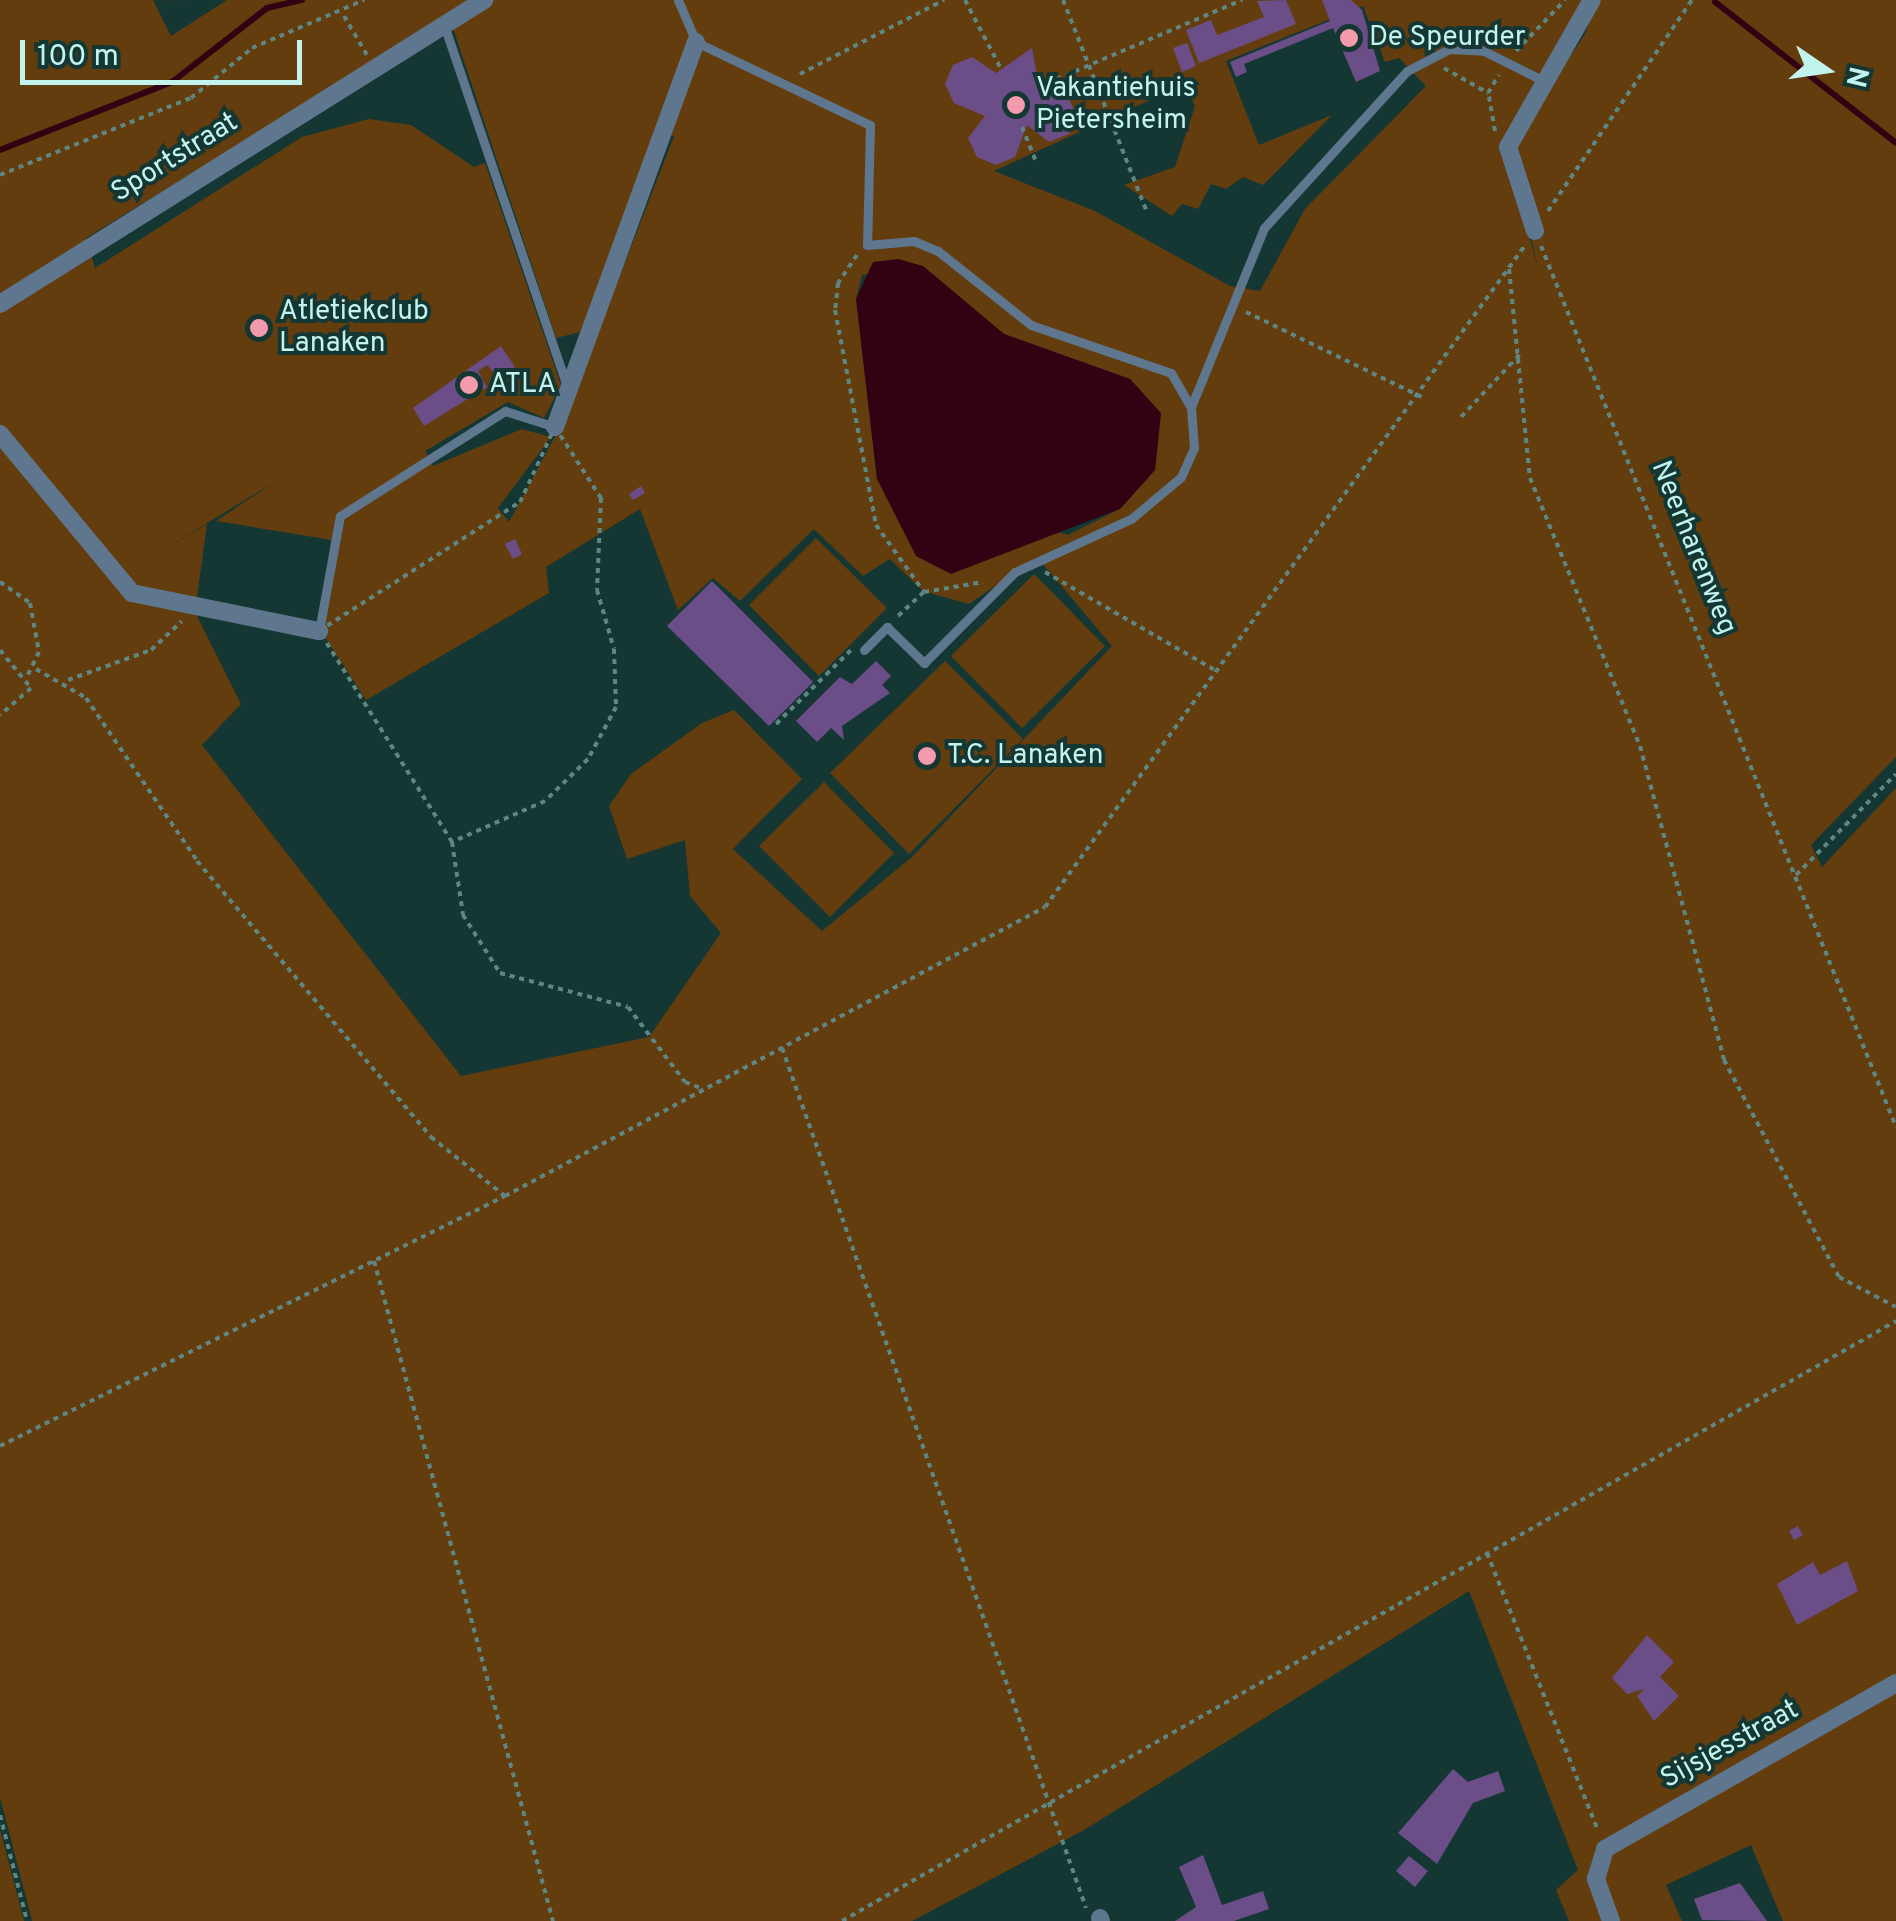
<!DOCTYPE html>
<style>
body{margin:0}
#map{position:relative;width:1896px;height:1921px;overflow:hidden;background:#143734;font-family:Overpass,sans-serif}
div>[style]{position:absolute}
.green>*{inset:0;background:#633d0d}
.water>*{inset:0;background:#320212}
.stream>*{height:6px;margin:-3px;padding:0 3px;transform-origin:3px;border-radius:3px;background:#320212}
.building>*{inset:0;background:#6b4d88}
.path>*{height:4px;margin-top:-2px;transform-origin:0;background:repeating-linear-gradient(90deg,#5e8783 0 5px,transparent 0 10px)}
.service>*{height:9px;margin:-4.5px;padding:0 4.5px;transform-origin:4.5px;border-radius:4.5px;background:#5e778e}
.minor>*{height:18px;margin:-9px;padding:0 9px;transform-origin:9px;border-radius:9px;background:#5e778e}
.dots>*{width:28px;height:28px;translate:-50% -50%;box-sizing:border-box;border:5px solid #143734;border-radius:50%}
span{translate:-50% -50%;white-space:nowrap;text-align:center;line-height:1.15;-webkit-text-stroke:8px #143734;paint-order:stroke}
.poi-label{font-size:28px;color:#c2f3ed}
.left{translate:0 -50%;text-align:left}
.street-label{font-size:28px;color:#c2f3ed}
.north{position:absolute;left:1776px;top:20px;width:100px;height:100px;-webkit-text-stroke:8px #143734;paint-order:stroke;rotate:103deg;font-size:28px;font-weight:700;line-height:40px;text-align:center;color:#c2f3ed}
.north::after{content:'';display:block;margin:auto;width:35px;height:45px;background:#c2f3ed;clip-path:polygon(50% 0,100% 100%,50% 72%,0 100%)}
.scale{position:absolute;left:20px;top:40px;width:282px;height:45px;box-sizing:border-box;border:5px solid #c2f3ed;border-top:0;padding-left:12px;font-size:30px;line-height:35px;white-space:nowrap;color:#c2f3ed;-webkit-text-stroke:8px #143734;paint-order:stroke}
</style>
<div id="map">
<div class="green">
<div style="clip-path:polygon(evenodd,0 0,153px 0,171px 36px,227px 0,1584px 0,1505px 147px,1538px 269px,1511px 147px,1585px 34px,1597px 0,1896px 0,1896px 757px,1811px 845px,1822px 867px,1896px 788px,1896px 1921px,1783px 1921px,1751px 1845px,1666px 1885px,1682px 1921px,1569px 1921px,1556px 1890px,1578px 1870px,1469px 1591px,1084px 1830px,912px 1921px,32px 1921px,0 1797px,0 0,1363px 6px,1385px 62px,1399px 58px,1426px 86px,1305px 209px,1260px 291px,1230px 286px,1095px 211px,994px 171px,1185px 84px,1195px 106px,1175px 167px,1124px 185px,1172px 216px,1182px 204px,1198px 209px,1211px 184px,1226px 189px,1243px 177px,1263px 185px,1332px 115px,1259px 145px,1226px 61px,1363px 6px,0 0,449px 16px,556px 338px,585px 331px,656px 134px,674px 136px,565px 418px,509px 522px,498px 508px,551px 437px,522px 429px,433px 466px,425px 451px,508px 402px,544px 418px,561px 385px,485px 163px,474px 167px,411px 125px,369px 119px,302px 137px,95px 268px,86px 238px,449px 16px,0 0,923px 266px,1004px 334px,1130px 379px,1161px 414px,1155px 470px,1120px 509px,1068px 535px,877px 479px,856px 299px,862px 275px,923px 266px,0 0,273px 483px,216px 521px,331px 540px,321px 631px,366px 700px,549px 593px,546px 567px,640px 509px,678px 610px,713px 578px,740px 601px,814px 529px,863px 576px,890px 559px,923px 591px,969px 604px,1037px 557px,1112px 646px,912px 857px,822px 931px,733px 849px,802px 779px,734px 710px,702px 723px,631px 774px,609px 806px,627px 859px,685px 840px,690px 896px,721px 933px,649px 1037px,461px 1076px,202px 745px,241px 704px,195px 612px,207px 524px,153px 556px,273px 483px)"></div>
<div style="clip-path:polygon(816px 538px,887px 608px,819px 676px,749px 605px)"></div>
<div style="clip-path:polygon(1034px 574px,1105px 646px,1022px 728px,951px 656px)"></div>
<div style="clip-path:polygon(945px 661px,1023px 739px,909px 854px,830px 773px)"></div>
<div style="clip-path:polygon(824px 782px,894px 853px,830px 917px,759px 846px)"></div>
<div style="clip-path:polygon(0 1829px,24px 1921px,0 1921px)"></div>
</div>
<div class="water">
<div style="clip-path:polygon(898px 259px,923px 266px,1004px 334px,1130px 379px,1161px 413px,1155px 470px,1120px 509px,951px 574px,916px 556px,877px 479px,856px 299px,873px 262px)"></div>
</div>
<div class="stream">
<div style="left:1715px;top:2px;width:229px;rotate:37.9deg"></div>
<div style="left:0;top:150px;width:185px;rotate:-21.6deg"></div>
<div style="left:172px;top:82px;width:120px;rotate:-37.9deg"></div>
<div style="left:267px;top:8px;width:36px;rotate:-13deg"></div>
</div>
<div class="building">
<div style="clip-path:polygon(1286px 0,1296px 24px,1199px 63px,1186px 30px,1211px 20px,1217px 35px,1264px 17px,1257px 1px)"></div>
<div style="clip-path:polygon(1322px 0,1351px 0,1362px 10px,1380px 71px,1356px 82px,1333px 28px,1244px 64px,1247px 72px,1236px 77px,1230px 62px,1330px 21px)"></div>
<div style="clip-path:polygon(1187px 43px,1196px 66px,1182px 72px,1173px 48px)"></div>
<div style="clip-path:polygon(1032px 48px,1040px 93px,1068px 96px,1076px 115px,1069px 134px,1049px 142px,1027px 125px,1015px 157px,996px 165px,977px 157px,968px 138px,985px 116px,954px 103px,945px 84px,953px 65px,972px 57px,996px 73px)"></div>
<div style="clip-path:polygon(501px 346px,515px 367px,499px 378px,487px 365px,478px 371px,487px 387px,424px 426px,413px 408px)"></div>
<div style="clip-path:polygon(641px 486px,645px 493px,633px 500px,629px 494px)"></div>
<div style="clip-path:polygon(515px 539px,522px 554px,513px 559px,505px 544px)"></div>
<div style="clip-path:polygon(712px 581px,813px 682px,769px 726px,667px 626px)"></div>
<div style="clip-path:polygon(876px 661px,891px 676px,882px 685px,890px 693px,842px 726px,844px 740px,831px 728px,817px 742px,796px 721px,840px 677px,852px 684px)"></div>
<div style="clip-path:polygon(1798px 1526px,1803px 1535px,1794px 1540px,1789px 1531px)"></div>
<div style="clip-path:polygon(1847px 1561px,1858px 1591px,1797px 1625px,1777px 1584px,1813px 1562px,1820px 1575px)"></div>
<div style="clip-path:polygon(1647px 1635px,1674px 1662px,1660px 1677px,1679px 1696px,1654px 1721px,1637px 1696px,1644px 1689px,1627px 1694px,1612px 1678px)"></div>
<div style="clip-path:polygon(1453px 1769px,1468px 1782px,1498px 1771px,1505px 1791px,1473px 1803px,1437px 1864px,1398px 1833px)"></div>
<div style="clip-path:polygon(1203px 1855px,1222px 1905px,1263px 1891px,1269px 1909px,1234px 1921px,1175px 1921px,1196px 1907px,1179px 1867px)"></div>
<div style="clip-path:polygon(1409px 1856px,1428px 1871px,1415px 1887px,1396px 1871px)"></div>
<div style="clip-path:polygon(1740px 1883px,1767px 1921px,1702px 1920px,1694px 1899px)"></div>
</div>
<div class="path">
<div style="left:965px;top:0;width:78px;rotate:62.4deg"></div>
<div style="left:1063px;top:0;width:228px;rotate:68.4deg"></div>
<div style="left:344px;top:16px;width:45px;rotate:59.5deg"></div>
<div style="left:1516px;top:51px;width:71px;rotate:-46.1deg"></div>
<div style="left:1444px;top:68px;width:51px;rotate:29.6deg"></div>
<div style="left:800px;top:74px;width:162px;rotate:-27.2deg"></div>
<div style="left:1038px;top:87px;width:222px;rotate:-23.1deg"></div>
<div style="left:1022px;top:127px;width:40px;rotate:68deg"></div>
<div style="left:1495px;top:131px;width:39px;rotate:-100deg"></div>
<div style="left:1488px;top:93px;width:21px;rotate:-59deg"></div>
<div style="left:0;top:175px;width:206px;rotate:-22deg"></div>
<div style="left:191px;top:98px;width:79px;rotate:-39.3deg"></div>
<div style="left:252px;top:48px;width:122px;rotate:-23.2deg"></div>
<div style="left:1548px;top:211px;width:255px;rotate:-55.7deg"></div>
<div style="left:1541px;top:246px;width:950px;rotate:68.05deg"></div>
<div style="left:857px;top:255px;width:34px;rotate:124deg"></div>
<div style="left:838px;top:283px;width:27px;rotate:96deg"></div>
<div style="left:835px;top:310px;width:219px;rotate:79.2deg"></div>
<div style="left:876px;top:525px;width:82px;rotate:54.4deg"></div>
<div style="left:924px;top:592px;width:60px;rotate:-9.6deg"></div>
<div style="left:1509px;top:269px;width:210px;rotate:84.3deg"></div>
<div style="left:1530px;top:478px;width:290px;rotate:67.7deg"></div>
<div style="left:1640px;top:746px;width:325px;rotate:75deg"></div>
<div style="left:1724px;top:1060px;width:246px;rotate:62.1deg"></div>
<div style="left:1839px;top:1277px;width:64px;rotate:27.8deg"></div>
<div style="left:1246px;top:312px;width:195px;rotate:25.8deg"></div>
<div style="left:1461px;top:417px;width:88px;rotate:-46.8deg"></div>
<div style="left:555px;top:427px;width:85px;rotate:57.1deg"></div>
<div style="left:601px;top:498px;width:92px;rotate:92.5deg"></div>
<div style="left:597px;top:590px;width:61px;rotate:73.9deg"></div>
<div style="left:614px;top:649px;width:58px;rotate:88deg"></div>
<div style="left:616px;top:707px;width:59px;rotate:118.3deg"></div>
<div style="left:588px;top:759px;width:60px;rotate:135.7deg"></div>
<div style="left:545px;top:801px;width:102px;rotate:156.2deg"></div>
<div style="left:452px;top:842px;width:249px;rotate:-122.2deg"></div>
<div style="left:319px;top:631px;width:239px;rotate:-32.7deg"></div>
<div style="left:520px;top:502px;width:83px;rotate:-65deg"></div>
<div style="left:1045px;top:572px;width:200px;rotate:30deg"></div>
<div style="left:0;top:582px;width:37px;rotate:35deg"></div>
<div style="left:30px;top:603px;width:50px;rotate:79.6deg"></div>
<div style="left:39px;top:652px;width:30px;rotate:116deg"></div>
<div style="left:898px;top:616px;width:35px;rotate:-43deg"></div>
<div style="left:0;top:650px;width:49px;rotate:50.8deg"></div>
<div style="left:31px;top:688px;width:41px;rotate:138.9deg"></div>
<div style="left:36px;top:669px;width:58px;rotate:30.1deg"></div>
<div style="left:86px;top:698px;width:197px;rotate:55.7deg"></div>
<div style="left:197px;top:861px;width:362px;rotate:49.7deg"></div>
<div style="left:431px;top:1137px;width:95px;rotate:38.6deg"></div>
<div style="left:68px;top:680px;width:88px;rotate:-19.9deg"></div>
<div style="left:151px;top:650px;width:42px;rotate:-43.1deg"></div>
<div style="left:776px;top:724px;width:105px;rotate:-44.6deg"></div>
<div style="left:452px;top:842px;width:74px;rotate:81.4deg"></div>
<div style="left:463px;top:915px;width:69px;rotate:57.5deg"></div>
<div style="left:500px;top:973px;width:132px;rotate:14.9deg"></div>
<div style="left:628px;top:1007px;width:94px;rotate:52.8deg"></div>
<div style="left:685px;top:1082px;width:19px;rotate:21deg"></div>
<div style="left:1796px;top:875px;width:142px;rotate:-45.3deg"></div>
<div style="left:782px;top:1048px;width:912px;rotate:70.53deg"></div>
<div style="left:374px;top:1261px;width:684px;rotate:74.83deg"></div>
<div style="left:0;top:1446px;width:563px;rotate:-26.34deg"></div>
<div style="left:505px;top:1196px;width:612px;rotate:-28.16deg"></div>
<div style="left:1045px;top:907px;width:819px;rotate:-54.04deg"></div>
<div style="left:1487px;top:1553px;width:298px;rotate:68.2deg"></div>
<div style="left:0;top:1815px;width:109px;rotate:75.7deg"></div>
<div style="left:842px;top:1921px;width:1213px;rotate:-29.65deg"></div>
</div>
<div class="service">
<div style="left:678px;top:0;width:46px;rotate:66.8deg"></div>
<div style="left:696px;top:42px;width:193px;rotate:25.5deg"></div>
<div style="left:870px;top:125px;width:120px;rotate:91.4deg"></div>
<div style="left:867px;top:245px;width:47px;rotate:-4.9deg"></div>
<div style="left:914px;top:241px;width:26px;rotate:23deg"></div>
<div style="left:938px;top:251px;width:119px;rotate:38.5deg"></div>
<div style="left:1031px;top:325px;width:148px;rotate:18.9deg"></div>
<div style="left:1171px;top:373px;width:39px;rotate:60deg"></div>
<div style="left:1191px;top:407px;width:193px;rotate:-67.8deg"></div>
<div style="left:1264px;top:228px;width:212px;rotate:-47.7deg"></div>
<div style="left:1407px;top:71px;width:47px;rotate:-27.6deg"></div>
<div style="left:1449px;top:49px;width:35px;rotate:3deg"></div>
<div style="left:1484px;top:51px;width:69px;rotate:26.6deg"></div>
<div style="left:444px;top:25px;width:382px;rotate:71.2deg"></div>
<div style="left:319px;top:631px;width:117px;rotate:-79.7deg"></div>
<div style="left:340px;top:516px;width:196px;rotate:-32.5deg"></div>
<div style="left:505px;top:411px;width:52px;rotate:17.7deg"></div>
<div style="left:864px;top:650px;width:33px;rotate:-45deg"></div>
<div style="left:887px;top:627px;width:52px;rotate:44.2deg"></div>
<div style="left:924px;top:663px;width:129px;rotate:-45deg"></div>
<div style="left:1015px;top:572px;width:128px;rotate:-24.6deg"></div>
<div style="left:1131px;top:519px;width:65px;rotate:-40deg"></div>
<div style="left:1181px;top:477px;width:32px;rotate:-66deg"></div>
<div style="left:1194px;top:448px;width:41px;rotate:-94.2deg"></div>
</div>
<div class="minor">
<div style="left:1535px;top:231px;width:88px;rotate:-107.8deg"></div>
<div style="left:1508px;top:147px;width:169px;rotate:-60.3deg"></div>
<div style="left:0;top:304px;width:572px;rotate:-32.13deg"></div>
<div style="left:555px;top:427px;width:410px;rotate:-69.9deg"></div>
<div style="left:0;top:434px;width:207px;rotate:50.3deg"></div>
<div style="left:132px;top:593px;width:191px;rotate:11.5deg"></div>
<div style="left:1100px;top:1918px;width:3px;rotate:72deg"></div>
<div style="left:1611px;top:1921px;width:45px;rotate:-109.7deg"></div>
<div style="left:1596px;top:1879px;width:31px;rotate:-73deg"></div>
<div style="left:1605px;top:1849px;width:335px;rotate:-29.7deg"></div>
</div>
<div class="dots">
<div style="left:1349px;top:38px;background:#f39aac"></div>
<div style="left:1016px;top:105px;background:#f39aac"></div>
<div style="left:259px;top:328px;background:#f39aac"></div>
<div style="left:469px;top:385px;background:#f39aac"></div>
<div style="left:927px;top:756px;background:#f39aac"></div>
</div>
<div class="poi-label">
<span class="left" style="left:1369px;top:38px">De Speurder</span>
<span class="left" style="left:1036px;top:105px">Vakantiehuis<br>Pietersheim</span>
<span class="left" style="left:279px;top:328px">Atletiekclub<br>Lanaken</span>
<span class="left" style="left:489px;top:385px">ATLA</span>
<span class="left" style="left:947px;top:756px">T.C. Lanaken</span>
</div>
<div class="street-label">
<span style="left:175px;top:158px;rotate:-32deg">Sportstraat</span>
<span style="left:1693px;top:548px;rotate:68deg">Neerharenweg</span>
<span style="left:1730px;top:1745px;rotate:-29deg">Sijsjesstraat</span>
</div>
<div class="north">N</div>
<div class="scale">100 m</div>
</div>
